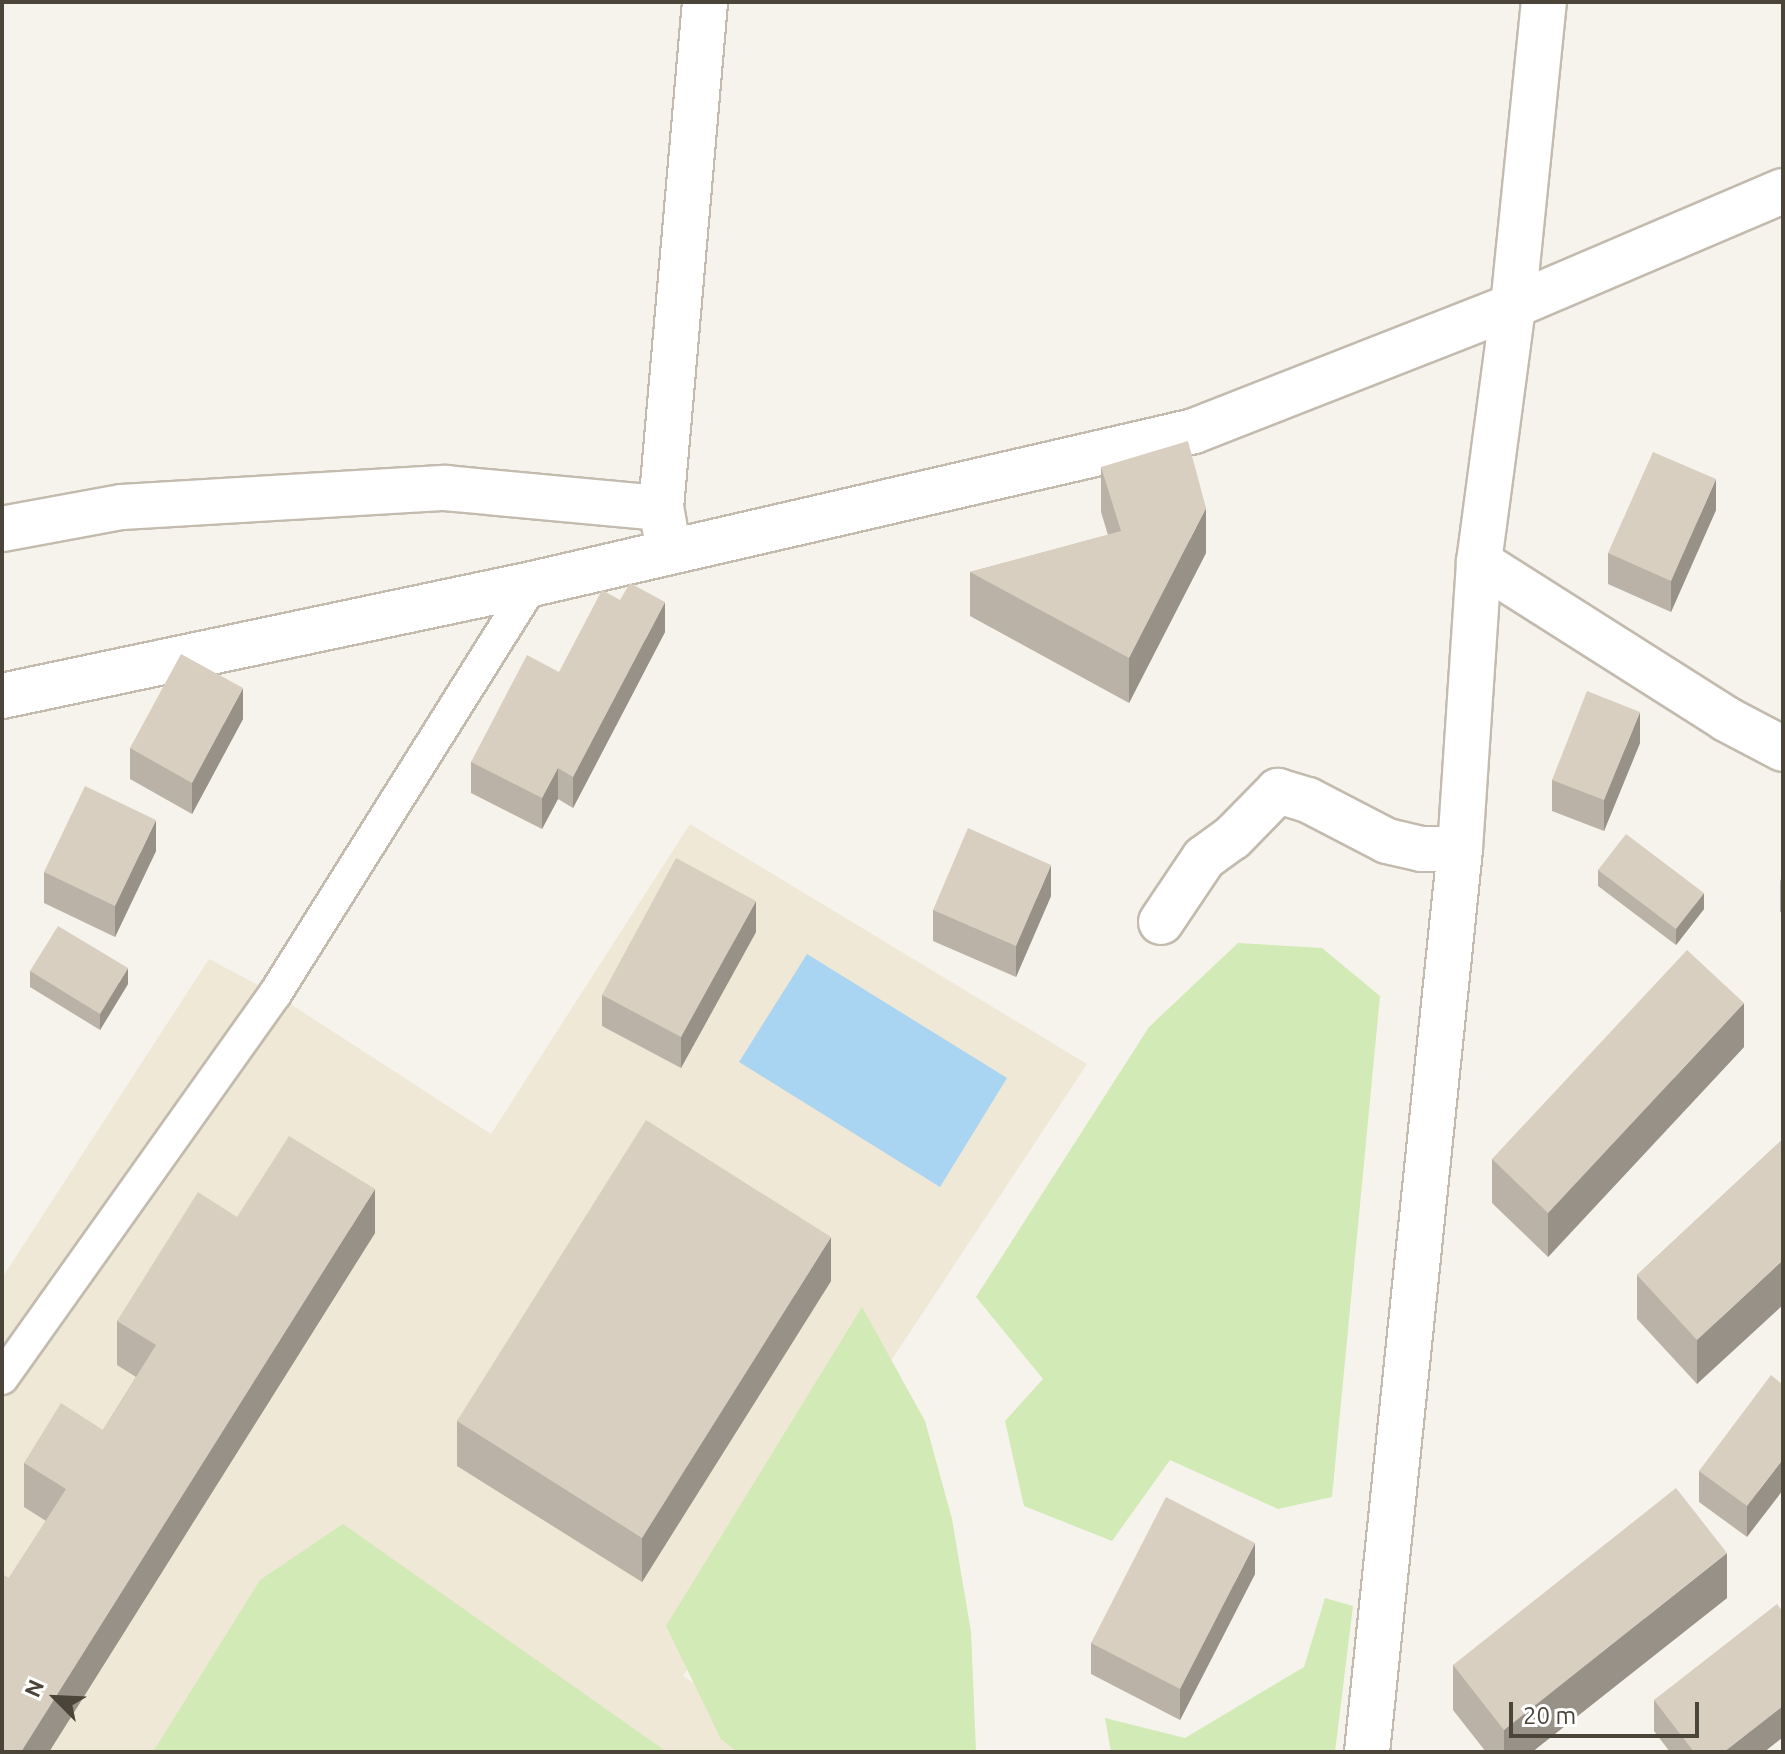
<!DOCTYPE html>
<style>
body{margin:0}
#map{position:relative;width:1785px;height:1754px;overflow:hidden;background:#f6f3ec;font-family:Ubuntu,sans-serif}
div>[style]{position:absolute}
.education>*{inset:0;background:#efe8d6}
.green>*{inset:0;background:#d2eab5}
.water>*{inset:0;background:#a9d4f2}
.roads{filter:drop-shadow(2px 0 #c2bbae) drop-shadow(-2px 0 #c2bbae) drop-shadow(0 2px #c2bbae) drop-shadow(0 -2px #c2bbae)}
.service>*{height:32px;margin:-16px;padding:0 16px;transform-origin:16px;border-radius:16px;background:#fff}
.minor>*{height:44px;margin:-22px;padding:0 22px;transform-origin:22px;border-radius:22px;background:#fff}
.tertiary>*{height:44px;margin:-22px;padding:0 22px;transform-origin:22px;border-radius:22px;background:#fff}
.wall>*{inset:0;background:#bab2a6}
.shaded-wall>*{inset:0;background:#979187}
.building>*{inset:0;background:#d8cfc1}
span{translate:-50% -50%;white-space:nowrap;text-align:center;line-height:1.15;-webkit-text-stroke:6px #fff;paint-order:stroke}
.frame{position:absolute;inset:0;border:4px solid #4b4439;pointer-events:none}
.north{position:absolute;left:16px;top:1658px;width:80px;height:80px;-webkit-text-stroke:6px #fff;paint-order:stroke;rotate:294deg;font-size:22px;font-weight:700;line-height:32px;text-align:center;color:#4b4439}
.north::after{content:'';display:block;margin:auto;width:28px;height:36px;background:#4b4439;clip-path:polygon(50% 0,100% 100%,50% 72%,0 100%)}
.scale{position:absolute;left:1509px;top:1702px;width:190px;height:36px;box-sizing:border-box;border:4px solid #4b4439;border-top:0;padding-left:10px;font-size:24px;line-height:28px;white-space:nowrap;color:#4b4439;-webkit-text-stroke:6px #fff;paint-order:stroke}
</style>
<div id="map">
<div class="education">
<div style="clip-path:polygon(690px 824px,1087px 1064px,683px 1676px,804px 1752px,2px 1752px,2px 1278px,209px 959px,275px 994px,491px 1134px)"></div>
</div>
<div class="green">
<div style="clip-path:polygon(1238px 943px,1322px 948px,1380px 996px,1332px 1497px,1278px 1509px,1170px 1460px,1112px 1541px,1024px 1506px,1005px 1421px,1043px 1379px,976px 1297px,1149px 1027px)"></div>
<div style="clip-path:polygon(862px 1307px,925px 1421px,952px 1519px,971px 1632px,976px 1752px,737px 1752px,721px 1739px,666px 1626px)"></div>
<div style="clip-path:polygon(343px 1524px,667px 1752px,153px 1752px,260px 1580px)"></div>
<div style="clip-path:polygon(1325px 1598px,1353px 1606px,1335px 1752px,1111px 1752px,1105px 1718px,1185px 1738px,1304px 1667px)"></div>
</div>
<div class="water">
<div style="clip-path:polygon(807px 954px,1007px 1078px,940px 1187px,739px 1062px)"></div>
</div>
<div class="roads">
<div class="service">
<div style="left:2px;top:1378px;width:471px;rotate:-54.6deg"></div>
<div style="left:275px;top:994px;width:484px;rotate:-57.9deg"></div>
</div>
<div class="minor">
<div style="left:2px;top:529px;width:122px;rotate:-10.4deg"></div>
<div style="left:122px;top:507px;width:324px;rotate:-3.4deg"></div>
<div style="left:445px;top:488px;width:217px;rotate:5.3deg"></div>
<div style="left:666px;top:535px;width:27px;rotate:-100deg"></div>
<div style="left:661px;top:508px;width:508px;rotate:-85.03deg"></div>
<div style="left:1479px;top:562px;width:293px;rotate:32.4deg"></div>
<div style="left:1726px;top:719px;width:64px;rotate:27.8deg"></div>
<div style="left:2px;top:696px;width:542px;rotate:-11.93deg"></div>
<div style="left:532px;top:584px;width:679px;rotate:-13.01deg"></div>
<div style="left:1161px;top:922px;width:77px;rotate:-56.1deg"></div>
<div style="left:1204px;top:858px;width:34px;rotate:-36deg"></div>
<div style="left:1232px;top:838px;width:66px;rotate:-45.6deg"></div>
<div style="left:1278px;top:791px;width:31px;rotate:17deg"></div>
<div style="left:1308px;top:800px;width:89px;rotate:27.4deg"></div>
<div style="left:1387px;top:841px;width:35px;rotate:13deg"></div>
<div style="left:1421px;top:849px;width:39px"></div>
<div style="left:1367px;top:1752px;width:908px;rotate:-84.12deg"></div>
<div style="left:1460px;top:849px;width:288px;rotate:-86.2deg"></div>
<div style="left:1479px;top:562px;width:258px;rotate:-82.4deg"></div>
<div style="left:1513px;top:306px;width:306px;rotate:-84.2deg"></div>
</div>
<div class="tertiary">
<div style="left:1194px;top:431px;width:343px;rotate:-21.4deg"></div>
<div style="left:1513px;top:306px;width:293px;rotate:-23.1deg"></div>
</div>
</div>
<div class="wall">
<div style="clip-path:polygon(1101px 467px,1206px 553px,1129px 703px,970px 616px,970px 572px,1108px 535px,1101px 512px)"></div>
<div style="clip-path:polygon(1716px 510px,1671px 612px,1608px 584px,1608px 553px)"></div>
<div style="clip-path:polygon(665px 632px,573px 808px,558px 799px,542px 829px,471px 793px,471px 762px,559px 672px)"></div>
<div style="clip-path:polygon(243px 719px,192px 814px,130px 779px,130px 748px)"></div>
<div style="clip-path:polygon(1640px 743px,1604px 831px,1552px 811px,1552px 780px)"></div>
<div style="clip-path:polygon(156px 851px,115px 937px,44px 903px,44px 872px)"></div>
<div style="clip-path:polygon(1598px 870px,1704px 909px,1676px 945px,1598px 886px)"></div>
<div style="clip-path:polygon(1783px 875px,1783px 913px,1780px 912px,1780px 881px)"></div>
<div style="clip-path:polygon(1051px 896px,1016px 977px,933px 941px,933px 910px)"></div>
<div style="clip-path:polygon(756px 932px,681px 1068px,602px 1026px,602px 995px)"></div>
<div style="clip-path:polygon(30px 971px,128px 984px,100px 1030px,30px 987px)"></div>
<div style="clip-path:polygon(1744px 1047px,1548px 1257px,1492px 1203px,1492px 1159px)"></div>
<div style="clip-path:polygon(1783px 1139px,1697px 1384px,1637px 1319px,1637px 1275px)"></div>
<div style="clip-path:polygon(237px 1217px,375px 1233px,49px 1752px,2px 1752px,9px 1578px,46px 1521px,24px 1507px,24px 1463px,103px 1430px,136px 1377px,117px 1365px,117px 1321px)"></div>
<div style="clip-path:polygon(831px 1281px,642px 1582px,457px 1466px,457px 1421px)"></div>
<div style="clip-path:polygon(1783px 1385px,1747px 1537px,1699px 1502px,1699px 1471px)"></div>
<div style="clip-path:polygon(1255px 1574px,1180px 1720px,1091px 1674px,1091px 1643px)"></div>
<div style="clip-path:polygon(1727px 1598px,1532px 1752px,1486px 1752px,1453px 1710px,1453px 1665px)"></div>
<div style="clip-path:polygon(1783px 1612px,1783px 1737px,1764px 1752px,1670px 1752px,1654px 1731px,1654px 1700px)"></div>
</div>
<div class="shaded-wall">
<div style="clip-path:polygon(1716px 479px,1716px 510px,1671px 612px,1671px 581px)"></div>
<div style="clip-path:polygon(1206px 508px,1206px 553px,1129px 703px,1129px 658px)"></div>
<div style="clip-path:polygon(665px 602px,665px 632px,573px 808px,573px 777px)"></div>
<div style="clip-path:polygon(243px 688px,243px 719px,192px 814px,192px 783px)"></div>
<div style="clip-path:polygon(1640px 712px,1640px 743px,1604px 831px,1604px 800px)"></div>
<div style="clip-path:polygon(558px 768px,558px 799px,542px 829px,542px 798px)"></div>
<div style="clip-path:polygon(156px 820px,156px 851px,115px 937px,115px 906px)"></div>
<div style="clip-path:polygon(1051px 865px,1051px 896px,1016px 977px,1016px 946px)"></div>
<div style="clip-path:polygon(1704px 893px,1704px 909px,1676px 945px,1676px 929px)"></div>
<div style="clip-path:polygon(756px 901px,756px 932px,681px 1068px,681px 1037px)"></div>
<div style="clip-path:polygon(128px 968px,128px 984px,100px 1030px,100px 1014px)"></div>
<div style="clip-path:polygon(1744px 1003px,1744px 1047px,1548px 1257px,1548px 1213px)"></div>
<div style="clip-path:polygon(375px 1189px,375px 1233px,49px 1752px,21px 1752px)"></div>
<div style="clip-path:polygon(831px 1237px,831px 1281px,642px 1582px,642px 1538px)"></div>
<div style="clip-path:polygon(1783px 1260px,1783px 1305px,1697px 1384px,1697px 1340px)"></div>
<div style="clip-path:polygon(1783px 1459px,1783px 1490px,1747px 1537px,1747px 1506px)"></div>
<div style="clip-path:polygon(1255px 1543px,1255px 1574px,1180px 1720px,1180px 1689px)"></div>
<div style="clip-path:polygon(1727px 1553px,1727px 1598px,1532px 1752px,1504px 1752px,1504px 1730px)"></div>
<div style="clip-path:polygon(1783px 1706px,1783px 1737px,1764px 1752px,1724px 1752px)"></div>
</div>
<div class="building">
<div style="clip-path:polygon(1188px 441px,1206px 508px,1129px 658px,970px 572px,1121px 531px,1101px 467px)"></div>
<div style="clip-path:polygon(1653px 452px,1716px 479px,1671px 581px,1608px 553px)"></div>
<div style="clip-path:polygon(630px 583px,665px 602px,573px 777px,558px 768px,542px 798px,471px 762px,527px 655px,559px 672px,602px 590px,620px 600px)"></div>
<div style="clip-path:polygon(181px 654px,243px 688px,192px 783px,130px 748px)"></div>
<div style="clip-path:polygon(1587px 691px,1640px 712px,1604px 800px,1552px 780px)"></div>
<div style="clip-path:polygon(85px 786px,156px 820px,115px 906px,44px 872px)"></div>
<div style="clip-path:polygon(968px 828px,1051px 865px,1016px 946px,933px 910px)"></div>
<div style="clip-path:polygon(1626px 834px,1704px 893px,1676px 929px,1598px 870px)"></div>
<div style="clip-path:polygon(676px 858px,756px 901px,681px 1037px,602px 995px)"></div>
<div style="clip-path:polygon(58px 926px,128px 968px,100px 1014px,30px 971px)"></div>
<div style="clip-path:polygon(1687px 950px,1744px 1003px,1548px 1213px,1492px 1159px)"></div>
<div style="clip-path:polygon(646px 1120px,831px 1237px,642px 1538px,457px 1421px)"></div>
<div style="clip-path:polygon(289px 1136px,375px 1189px,21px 1752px,2px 1752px,2px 1574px,9px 1578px,66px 1489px,24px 1463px,61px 1403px,103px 1430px,156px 1345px,117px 1321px,198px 1192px,237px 1217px)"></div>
<div style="clip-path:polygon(1783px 1139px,1783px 1260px,1697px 1340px,1637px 1275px)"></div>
<div style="clip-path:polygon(1771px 1375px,1783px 1385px,1783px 1459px,1747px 1506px,1699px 1471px)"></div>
<div style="clip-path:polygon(1676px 1488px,1727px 1553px,1504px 1730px,1453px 1665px)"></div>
<div style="clip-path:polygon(1166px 1497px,1255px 1543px,1180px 1689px,1091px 1643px)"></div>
<div style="clip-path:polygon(1777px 1604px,1783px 1612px,1783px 1706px,1724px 1752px,1694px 1752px,1654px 1700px)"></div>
</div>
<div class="frame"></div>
<div class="north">N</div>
<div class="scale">20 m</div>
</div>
